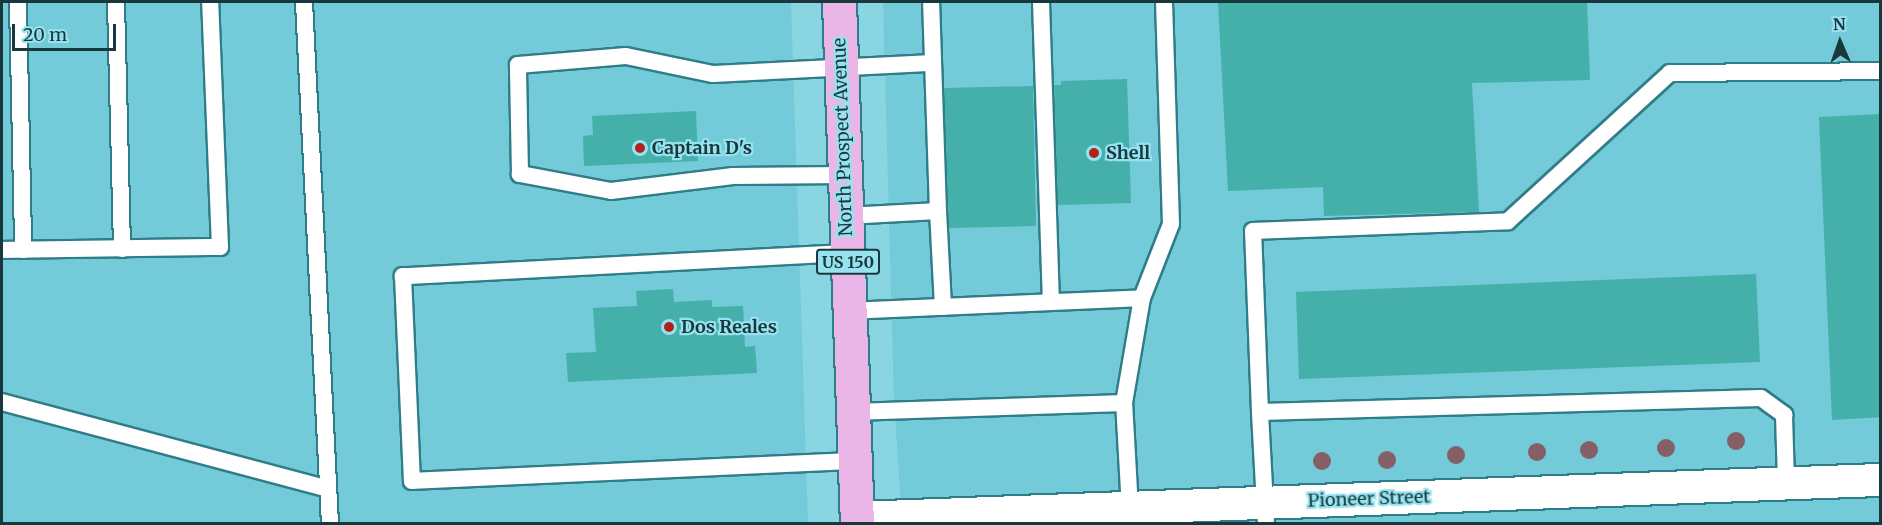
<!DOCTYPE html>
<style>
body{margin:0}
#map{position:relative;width:1882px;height:525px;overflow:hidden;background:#8ad5e2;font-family:Merriweather,serif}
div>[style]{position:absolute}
.built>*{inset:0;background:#73cad8}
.building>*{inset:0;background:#44b0a9}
.roads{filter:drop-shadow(2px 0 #2f7d88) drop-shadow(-2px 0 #2f7d88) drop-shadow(0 2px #2f7d88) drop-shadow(0 -2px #2f7d88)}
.service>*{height:16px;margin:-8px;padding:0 8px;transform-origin:8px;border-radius:8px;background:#fff}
.minor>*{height:32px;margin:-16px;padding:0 16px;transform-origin:16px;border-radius:16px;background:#fff}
.primary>*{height:33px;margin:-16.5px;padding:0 16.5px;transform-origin:16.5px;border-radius:16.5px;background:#eab6e8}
.trees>*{width:18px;height:18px;margin:-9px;border-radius:50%;background:#846066}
.dots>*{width:16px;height:16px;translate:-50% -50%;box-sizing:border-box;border:3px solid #96e2ef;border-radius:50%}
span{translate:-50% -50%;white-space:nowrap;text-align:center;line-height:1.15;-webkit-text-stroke:4.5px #96e2ef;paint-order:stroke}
.shield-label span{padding:2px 4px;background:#96e2ef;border:2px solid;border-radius:4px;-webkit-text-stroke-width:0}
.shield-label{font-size:16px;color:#18383d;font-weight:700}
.street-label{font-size:18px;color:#18383d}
.poi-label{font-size:18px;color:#18383d;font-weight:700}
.left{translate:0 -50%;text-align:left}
.frame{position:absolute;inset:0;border:3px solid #18383d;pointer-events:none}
.north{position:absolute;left:1810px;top:12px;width:60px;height:60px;-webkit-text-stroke:4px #96e2ef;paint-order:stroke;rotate:358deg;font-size:16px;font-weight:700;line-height:24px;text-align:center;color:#18383d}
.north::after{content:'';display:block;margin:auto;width:21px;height:27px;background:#18383d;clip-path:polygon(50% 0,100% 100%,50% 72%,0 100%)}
.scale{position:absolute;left:12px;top:24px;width:104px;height:27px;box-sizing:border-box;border:3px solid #18383d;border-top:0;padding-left:8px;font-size:18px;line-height:21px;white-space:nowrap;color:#18383d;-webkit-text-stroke:4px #96e2ef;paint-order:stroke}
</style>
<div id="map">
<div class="built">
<div style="clip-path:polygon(2px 2px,791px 2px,808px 523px,2px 523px)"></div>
<div style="clip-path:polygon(883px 2px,1880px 2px,1880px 523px,902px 523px,894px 400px)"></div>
</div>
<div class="building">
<div style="clip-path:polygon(1218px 2px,1587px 2px,1590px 80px,1472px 83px,1479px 212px,1324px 216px,1323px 187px,1228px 191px)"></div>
<div style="clip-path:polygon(1127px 79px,1131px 203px,1058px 205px,1054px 85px,1061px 85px,1061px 81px)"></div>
<div style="clip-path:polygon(1033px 86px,1036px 226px,949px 228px,944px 88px)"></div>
<div style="clip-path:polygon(696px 111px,698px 161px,584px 166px,583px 136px,593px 135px,592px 116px)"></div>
<div style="clip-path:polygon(1881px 114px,1881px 417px,1832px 420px,1819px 117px)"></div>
<div style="clip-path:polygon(1756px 274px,1760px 362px,1299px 379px,1296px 292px)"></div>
<div style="clip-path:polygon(673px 289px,674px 302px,712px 300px,712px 307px,743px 306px,745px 347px,755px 346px,757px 373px,568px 382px,566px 353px,596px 352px,593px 308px,637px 306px,636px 291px)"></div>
</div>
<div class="roads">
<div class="service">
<div style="left:18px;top:2px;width:248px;rotate:88.8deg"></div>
<div style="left:116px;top:2px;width:247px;rotate:88.6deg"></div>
<div style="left:304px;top:2px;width:523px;rotate:87.15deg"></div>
<div style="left:1041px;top:2px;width:300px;rotate:88.1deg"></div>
<div style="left:845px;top:175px;width:112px;rotate:179.5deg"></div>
<div style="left:733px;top:176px;width:123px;rotate:173deg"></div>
<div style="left:611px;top:191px;width:93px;rotate:-169.4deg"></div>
<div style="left:520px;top:174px;width:109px;rotate:-91.1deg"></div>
<div style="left:518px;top:65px;width:108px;rotate:-4.8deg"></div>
<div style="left:626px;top:56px;width:89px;rotate:11.7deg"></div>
<div style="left:713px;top:74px;width:220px;rotate:-2.9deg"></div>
<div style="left:938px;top:211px;width:96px;rotate:87deg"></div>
<div style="left:846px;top:216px;width:92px;rotate:-3.1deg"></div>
<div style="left:938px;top:211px;width:209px;rotate:-91.9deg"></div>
<div style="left:2px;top:250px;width:218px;rotate:-0.8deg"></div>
<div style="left:220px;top:247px;width:245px;rotate:-92.3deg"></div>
<div style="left:847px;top:253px;width:445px;rotate:177deg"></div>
<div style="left:403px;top:276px;width:205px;rotate:87.5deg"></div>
<div style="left:412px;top:481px;width:443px;rotate:-2.6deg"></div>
<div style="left:849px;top:311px;width:293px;rotate:-2.5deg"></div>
<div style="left:2px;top:402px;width:337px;rotate:14.9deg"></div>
<div style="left:853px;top:412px;width:271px;rotate:-1.9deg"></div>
<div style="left:1260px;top:412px;width:181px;rotate:-92.2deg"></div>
<div style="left:1253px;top:231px;width:255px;rotate:-2.2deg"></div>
<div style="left:1508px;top:221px;width:219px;rotate:-42.4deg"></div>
<div style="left:1670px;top:73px;width:210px;rotate:-0.5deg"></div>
<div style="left:1130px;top:509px;width:106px;rotate:-93.2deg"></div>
<div style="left:1124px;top:403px;width:107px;rotate:-80.3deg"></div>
<div style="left:1142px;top:298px;width:79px;rotate:-68.6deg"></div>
<div style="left:1171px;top:224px;width:222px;rotate:-91.8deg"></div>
<div style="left:1266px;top:524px;width:112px;rotate:-93.1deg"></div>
<div style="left:1260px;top:412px;width:501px;rotate:-1.6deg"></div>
<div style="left:1761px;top:398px;width:29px;rotate:36deg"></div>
<div style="left:1784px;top:415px;width:68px;rotate:88.3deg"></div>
</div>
<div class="minor">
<div style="left:857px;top:518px;width:1024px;rotate:-2.13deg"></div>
</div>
<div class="primary">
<div style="left:839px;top:2px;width:522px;rotate:88.03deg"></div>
</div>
</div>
<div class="trees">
<div style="left:1736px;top:441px"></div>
<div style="left:1666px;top:448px"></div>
<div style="left:1589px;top:450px"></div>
<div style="left:1537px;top:452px"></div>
<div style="left:1456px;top:455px"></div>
<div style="left:1387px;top:460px"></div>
<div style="left:1322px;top:461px"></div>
</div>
<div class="dots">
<div style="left:640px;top:148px;background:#b1211a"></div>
<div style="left:1094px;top:153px;background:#b1211a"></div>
<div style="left:669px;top:327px;background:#b1211a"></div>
</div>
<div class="shield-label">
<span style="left:848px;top:262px">US 150</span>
</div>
<div class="street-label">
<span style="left:843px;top:137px;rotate:-92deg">North Prospect Avenue</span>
<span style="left:1369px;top:499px;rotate:-2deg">Pioneer Street</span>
</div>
<div class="poi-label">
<span class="left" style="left:652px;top:148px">Captain D's</span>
<span class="left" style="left:1106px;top:153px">Shell</span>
<span class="left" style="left:681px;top:327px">Dos Reales</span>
</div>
<div class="frame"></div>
<div class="north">N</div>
<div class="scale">20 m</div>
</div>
